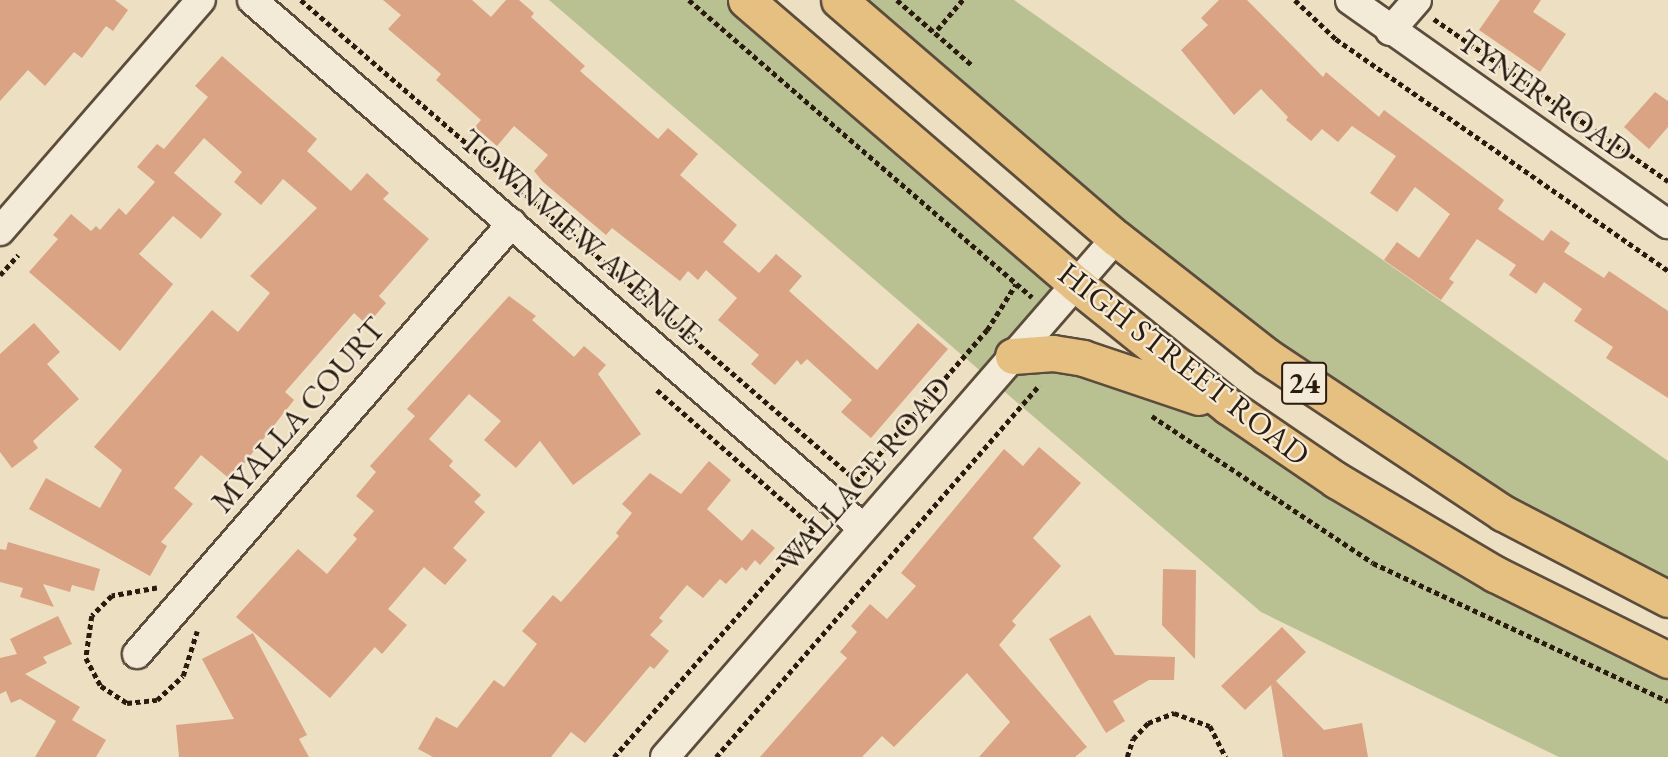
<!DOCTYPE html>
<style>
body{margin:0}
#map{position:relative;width:1668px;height:757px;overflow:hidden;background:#eddfc1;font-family:"EB Garamond",serif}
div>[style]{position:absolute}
.green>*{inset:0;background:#b9c192}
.building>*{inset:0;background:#d9a384}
.path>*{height:4.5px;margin-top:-2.25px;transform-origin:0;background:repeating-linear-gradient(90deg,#2a1b0f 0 5px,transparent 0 8.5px)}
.roads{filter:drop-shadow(2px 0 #5b4c3c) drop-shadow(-2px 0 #5b4c3c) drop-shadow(0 2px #5b4c3c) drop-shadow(0 -2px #5b4c3c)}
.minor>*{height:28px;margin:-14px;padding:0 14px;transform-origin:14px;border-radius:14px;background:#f3ead7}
.major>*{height:35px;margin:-17.5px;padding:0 17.5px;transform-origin:17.5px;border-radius:17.5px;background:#e6c080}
span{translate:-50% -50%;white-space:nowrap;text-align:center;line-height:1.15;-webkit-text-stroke:5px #f3ead7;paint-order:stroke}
.shield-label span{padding:2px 5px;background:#f3ead7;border:2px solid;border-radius:5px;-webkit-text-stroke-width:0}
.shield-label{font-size:30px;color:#2a1b0f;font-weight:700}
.street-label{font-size:32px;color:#2a1b0f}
</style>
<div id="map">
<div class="green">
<div style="clip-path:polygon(549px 0,746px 0,1076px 284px,1014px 355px,1229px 407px,1668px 660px,1668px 757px,1559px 757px,1261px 612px)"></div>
<div style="clip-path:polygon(839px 0,1014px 0,1668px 461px,1668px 599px,1425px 465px)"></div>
</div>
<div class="building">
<div style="clip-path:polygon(0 0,115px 0,128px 10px,113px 31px,106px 26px,82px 58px,74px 52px,45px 86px,28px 70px,0 101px)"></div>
<div style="clip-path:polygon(383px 0,472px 0,491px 17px,506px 0,519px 0,534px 13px,531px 17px,585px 66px,580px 71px,658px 139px,668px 128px,698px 154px,680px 175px,737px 225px,723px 242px,759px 273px,776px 254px,802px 276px,789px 291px,877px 370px,918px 323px,948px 349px,871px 438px,841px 412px,852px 400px,807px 359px,801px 365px,797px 360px,775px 385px,751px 364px,759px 355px,718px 320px,737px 298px,706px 270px,698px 280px,688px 271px,680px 281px,612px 228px,606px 235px,543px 182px,534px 171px,548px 155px,514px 126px,497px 146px,475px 127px,481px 120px,436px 80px,441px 74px,388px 29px,401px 15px)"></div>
<div style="clip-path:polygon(1219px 0,1247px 0,1323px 77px,1326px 72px,1379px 117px,1384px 110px,1504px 200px,1498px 209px,1543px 241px,1551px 230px,1570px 243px,1564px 252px,1604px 278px,1609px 271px,1668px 311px,1668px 398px,1606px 358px,1613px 347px,1574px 321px,1582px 309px,1544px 282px,1536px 294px,1509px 275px,1516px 265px,1477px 239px,1449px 279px,1454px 282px,1441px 300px,1384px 260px,1397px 242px,1419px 258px,1450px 214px,1415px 187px,1397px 212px,1370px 193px,1396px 156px,1352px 126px,1338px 142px,1322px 129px,1311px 141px,1286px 120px,1288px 117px,1261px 89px,1234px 115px,1181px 50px,1208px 25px,1201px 18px)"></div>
<div style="clip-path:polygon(1500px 0,1541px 0,1533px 12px,1566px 34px,1540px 72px,1479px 30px)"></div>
<div style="clip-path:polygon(222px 56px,317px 139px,307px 151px,351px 191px,367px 173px,389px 193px,383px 199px,429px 239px,379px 296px,386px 303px,367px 325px,354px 313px,285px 392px,294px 400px,231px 480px,201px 455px,174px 488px,193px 504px,161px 542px,167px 546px,150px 576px,29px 509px,46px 478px,100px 508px,122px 470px,94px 447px,212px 310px,238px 332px,270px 293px,250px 276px,317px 208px,283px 179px,261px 205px,234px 182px,242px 172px,204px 138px,174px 173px,222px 214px,201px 239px,173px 216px,139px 254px,173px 284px,120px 351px,29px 272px,58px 239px,53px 235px,71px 214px,91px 231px,96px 226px,100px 230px,119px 208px,126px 215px,155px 182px,137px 167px,157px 144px,164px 149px,208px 97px,195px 86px)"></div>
<div style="clip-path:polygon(1655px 92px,1668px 101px,1668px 127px,1649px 149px,1624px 127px)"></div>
<div style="clip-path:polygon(509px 296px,536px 316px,532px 320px,574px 357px,584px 346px,606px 365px,598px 374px,641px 434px,573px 485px,540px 441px,516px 468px,484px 440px,501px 421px,469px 394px,429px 439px,453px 461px,449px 466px,481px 495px,474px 502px,485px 512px,453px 548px,467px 560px,445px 585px,424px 567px,388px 609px,407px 625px,382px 654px,375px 647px,330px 698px,236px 617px,298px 549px,327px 574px,357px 539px,353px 535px,374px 511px,356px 496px,376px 472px,370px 466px,415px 416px,407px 409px)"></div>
<div style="clip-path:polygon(34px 323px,60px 352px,47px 364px,79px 399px,33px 441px,38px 448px,12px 468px,0 452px,0 354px)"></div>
<div style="clip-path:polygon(1039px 447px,1081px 483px,1033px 538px,1061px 566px,1012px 621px,1016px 625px,999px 645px,1087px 747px,1075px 757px,979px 757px,1010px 722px,967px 673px,894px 747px,882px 736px,862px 757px,760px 757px,847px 658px,840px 652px,857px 632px,851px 626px,870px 604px,887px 619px,916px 586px,901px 573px,1004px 449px,1023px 466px)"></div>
<div style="clip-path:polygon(709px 461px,731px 480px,707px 509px,742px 541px,752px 529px,775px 548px,760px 565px,755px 560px,746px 571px,742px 567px,726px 584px,720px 579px,703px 598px,687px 585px,659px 618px,663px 621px,650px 635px,669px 651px,654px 669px,650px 666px,585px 743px,571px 732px,551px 757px,433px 757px,418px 749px,436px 717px,457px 728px,494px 680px,504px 687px,537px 644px,522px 631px,553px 595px,561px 602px,619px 536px,616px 533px,632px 513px,622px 504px,650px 473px,681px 494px)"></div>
<div style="clip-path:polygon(8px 542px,100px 569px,94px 591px,72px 585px,70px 592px,43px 584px,54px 607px,20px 597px,23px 588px,0 582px,0 549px,6px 550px)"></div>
<div style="clip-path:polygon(1163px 569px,1196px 570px,1195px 659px,1162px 625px)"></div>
<div style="clip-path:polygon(1090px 615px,1115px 655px,1175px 657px,1174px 680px,1149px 680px,1113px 701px,1125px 721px,1106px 733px,1049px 639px)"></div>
<div style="clip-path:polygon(58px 616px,72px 644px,43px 657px,47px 663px,25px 674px,80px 707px,72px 720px,106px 740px,96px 757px,35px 757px,56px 721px,20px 699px,11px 703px,6px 691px,0 694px,0 658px,17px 654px,10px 639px)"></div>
<div style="clip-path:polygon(1282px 627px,1306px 652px,1276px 681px,1324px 730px,1362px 723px,1368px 757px,1283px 757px,1271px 685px,1245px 710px,1221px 686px)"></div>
<div style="clip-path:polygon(253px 633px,307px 735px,299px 739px,309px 757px,179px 757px,176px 725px,234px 719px,202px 659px)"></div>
</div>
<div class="path">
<div style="left:301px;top:0;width:734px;rotate:40.86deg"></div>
<div style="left:689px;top:0;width:454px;rotate:40.9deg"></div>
<div style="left:897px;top:0;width:50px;rotate:41deg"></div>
<div style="left:963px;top:0;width:43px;rotate:130.3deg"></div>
<div style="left:935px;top:33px;width:49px;rotate:40.9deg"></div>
<div style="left:1295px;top:0;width:57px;rotate:43.6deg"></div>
<div style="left:1336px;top:39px;width:405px;rotate:34.9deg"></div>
<div style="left:1434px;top:19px;width:285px;rotate:34.7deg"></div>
<div style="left:0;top:275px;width:27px;rotate:-48deg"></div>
<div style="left:657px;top:390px;width:209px;rotate:41.3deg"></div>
<div style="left:1152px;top:416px;width:265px;rotate:33.6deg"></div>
<div style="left:1373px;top:563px;width:326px;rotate:25.1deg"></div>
<div style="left:856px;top:481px;width:200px;rotate:-49.1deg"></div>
<div style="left:987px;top:330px;width:54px;rotate:-57.8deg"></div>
<div style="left:157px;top:588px;width:46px;rotate:169.9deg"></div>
<div style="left:112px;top:596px;width:28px;rotate:135deg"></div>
<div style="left:92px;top:616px;width:42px;rotate:98.1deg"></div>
<div style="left:86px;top:658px;width:32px;rotate:62deg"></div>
<div style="left:101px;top:686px;width:31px;rotate:33deg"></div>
<div style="left:127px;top:703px;width:30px;rotate:-6deg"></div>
<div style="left:157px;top:700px;width:35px;rotate:-43deg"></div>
<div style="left:183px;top:676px;width:47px;rotate:-72.7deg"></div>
<div style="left:614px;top:757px;width:307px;rotate:-48.8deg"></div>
<div style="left:716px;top:757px;width:493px;rotate:-49deg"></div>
<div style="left:1127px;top:757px;width:19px;rotate:-72deg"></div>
<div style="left:1133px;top:739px;width:22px;rotate:-47deg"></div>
<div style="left:1148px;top:723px;width:28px;rotate:-21deg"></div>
<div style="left:1174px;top:713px;width:38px;rotate:20deg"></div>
<div style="left:1210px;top:726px;width:35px;rotate:63deg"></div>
</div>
<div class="roads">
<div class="minor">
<div style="left:252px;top:0;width:808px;rotate:40.83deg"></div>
<div style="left:1350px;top:0;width:389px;rotate:35.2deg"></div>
<div style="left:1390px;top:31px;width:41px;rotate:-48.9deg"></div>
<div style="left:0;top:231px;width:306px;rotate:-49deg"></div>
<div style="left:137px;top:654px;width:571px;rotate:-48.97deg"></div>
<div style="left:665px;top:757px;width:688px;rotate:-49.01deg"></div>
</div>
<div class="major">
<div style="left:746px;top:0;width:435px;rotate:40.7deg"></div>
<div style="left:1076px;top:284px;width:196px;rotate:38.8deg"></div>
<div style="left:1229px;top:407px;width:130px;rotate:34.3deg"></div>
<div style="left:1336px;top:480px;width:185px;rotate:30.6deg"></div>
<div style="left:1495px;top:574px;width:193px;rotate:26.4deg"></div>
<div style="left:839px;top:0;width:365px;rotate:40.7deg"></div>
<div style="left:1116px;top:238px;width:193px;rotate:38.1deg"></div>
<div style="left:1268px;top:357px;width:282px;rotate:33.6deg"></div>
<div style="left:1503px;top:513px;width:186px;rotate:27.5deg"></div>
<div style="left:1013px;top:356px;width:40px;rotate:-4.3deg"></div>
<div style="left:1053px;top:353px;width:30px;rotate:9deg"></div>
<div style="left:1083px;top:358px;width:122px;rotate:18.6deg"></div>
</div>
</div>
<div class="shield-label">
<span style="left:1304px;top:383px">24</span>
</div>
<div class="street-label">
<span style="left:1545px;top:96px;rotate:35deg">TYNER ROAD</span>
<span style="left:581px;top:237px;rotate:41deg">TOWNVIEW AVENUE</span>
<span style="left:1184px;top:364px;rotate:38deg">HIGH STREET ROAD</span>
<span style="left:298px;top:415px;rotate:-49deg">MYALLA COURT</span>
<span style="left:864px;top:474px;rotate:-49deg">WALLACE ROAD</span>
</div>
</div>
